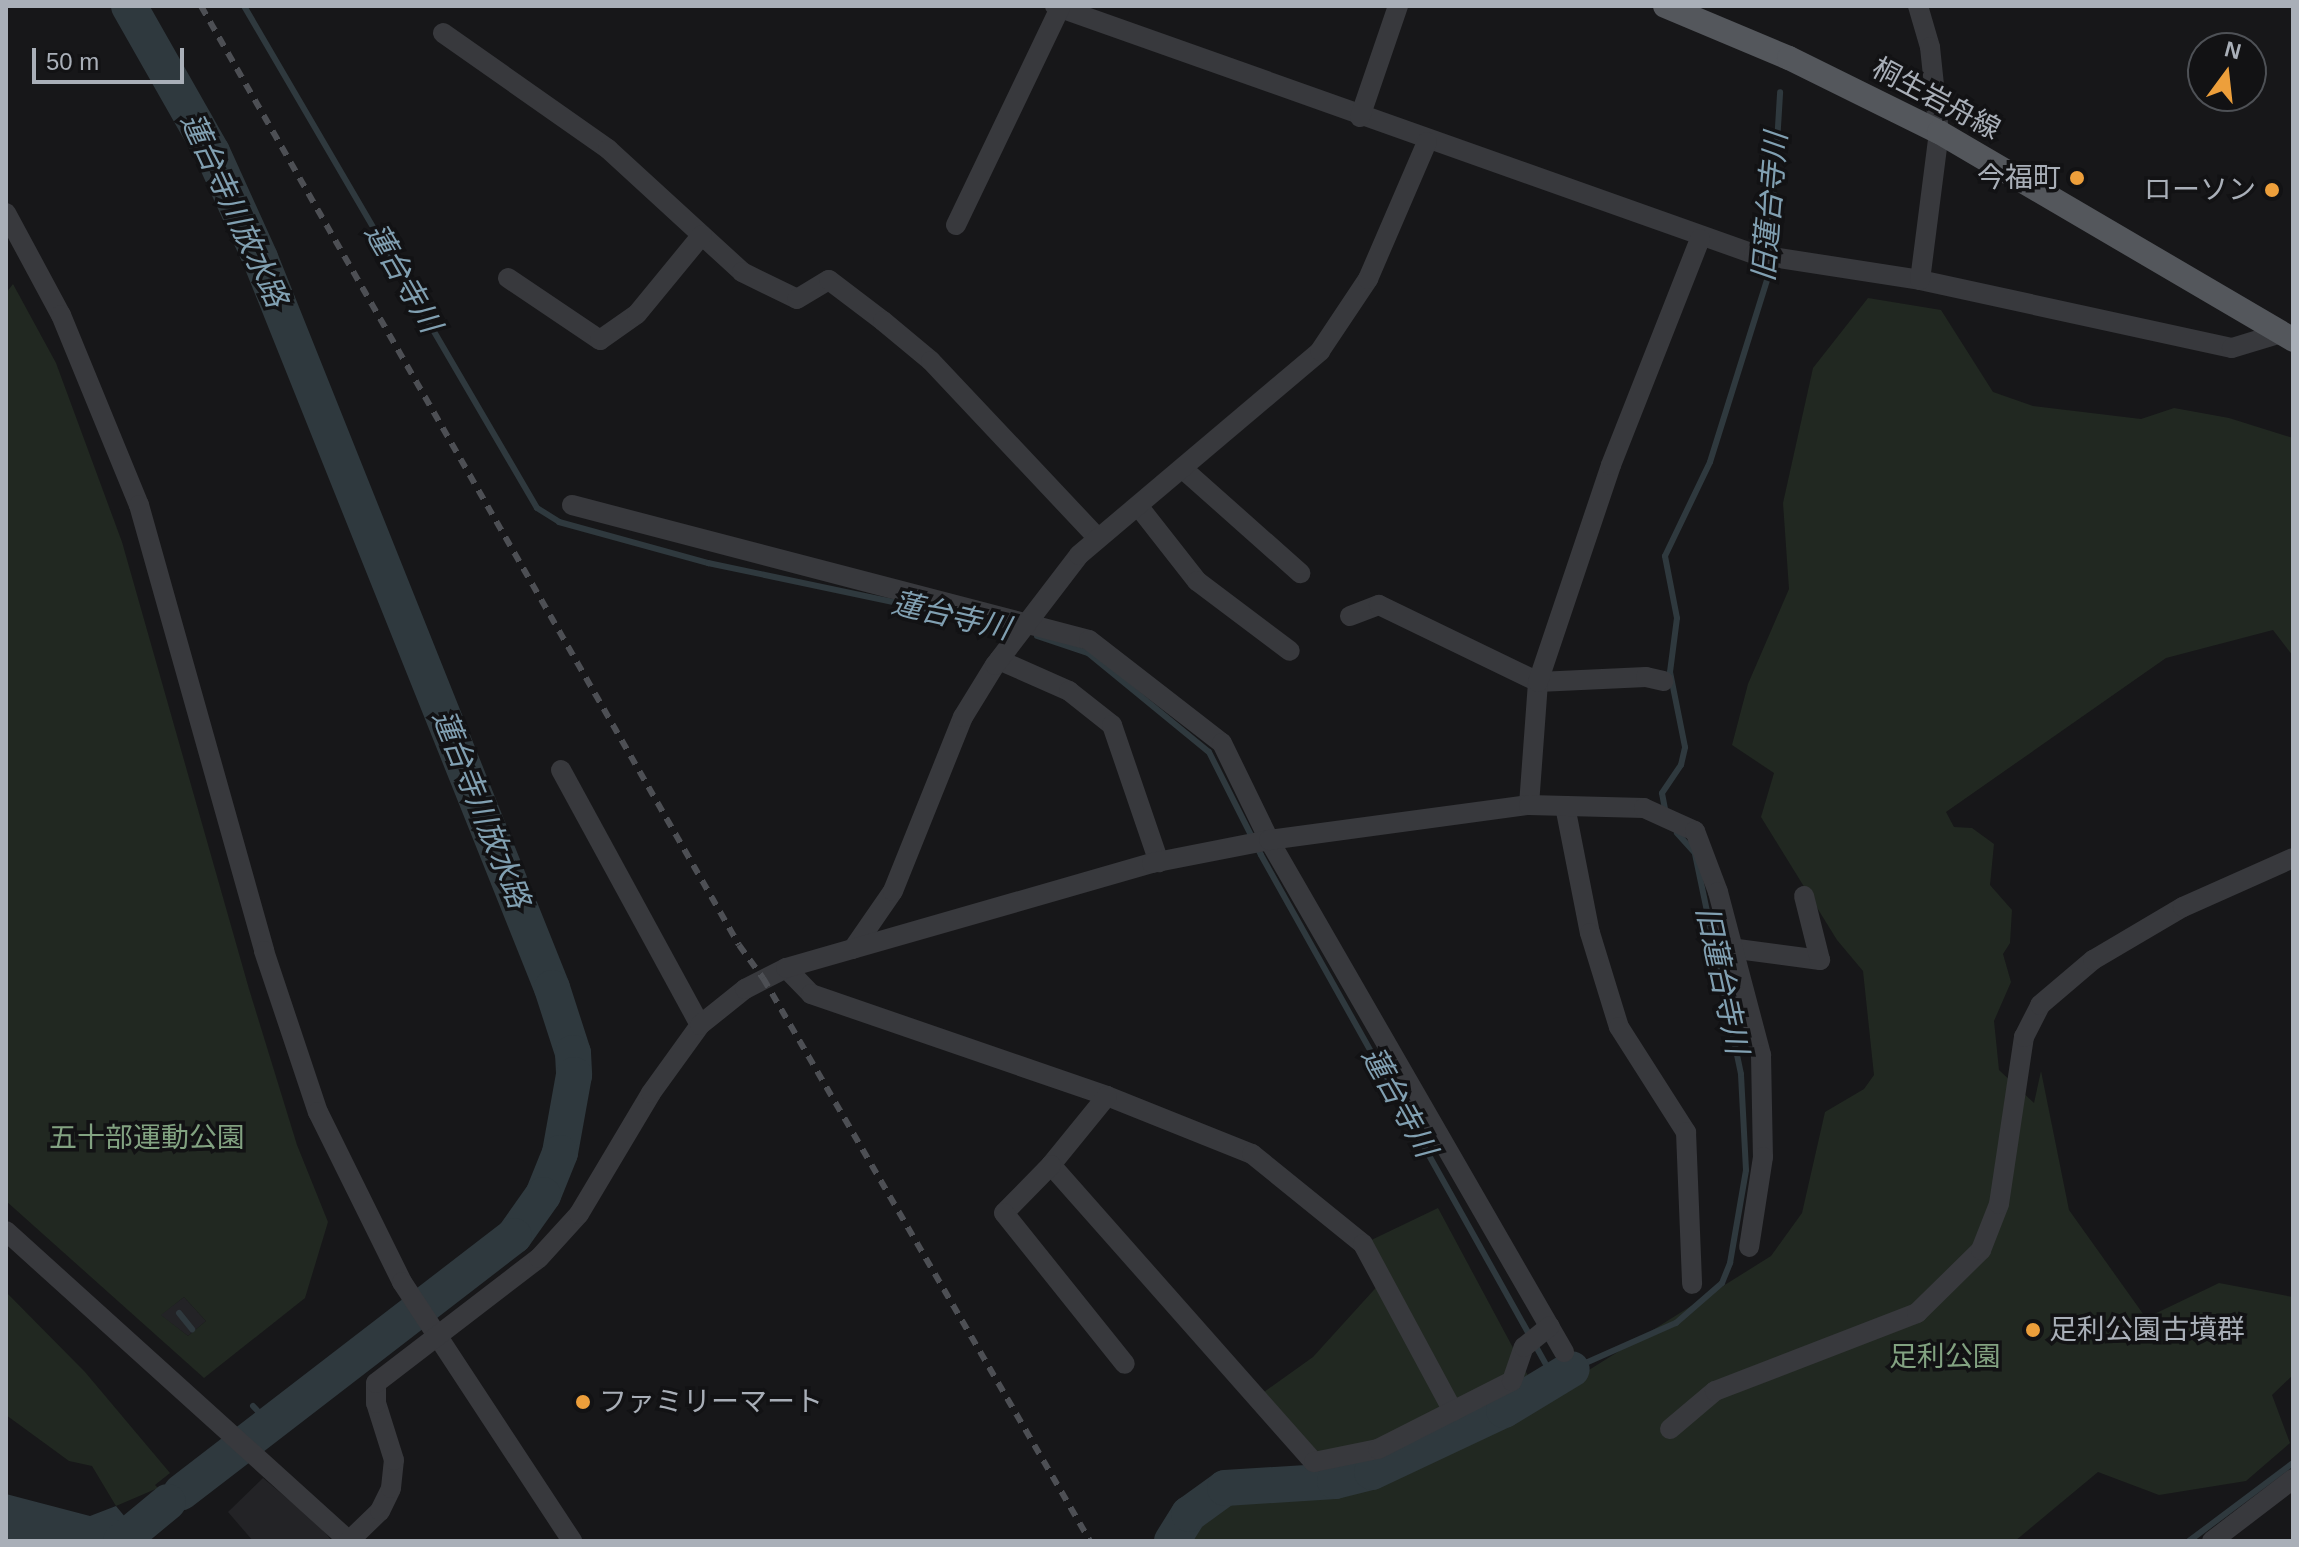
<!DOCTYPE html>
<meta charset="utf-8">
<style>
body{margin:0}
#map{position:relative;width:2299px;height:1547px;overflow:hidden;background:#171719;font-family:Arial,"Noto Sans JP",sans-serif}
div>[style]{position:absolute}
.built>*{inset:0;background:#232326}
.green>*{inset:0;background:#212821}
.water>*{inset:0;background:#2f393e}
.stream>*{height:6px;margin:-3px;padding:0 3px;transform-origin:3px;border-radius:3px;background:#2f393e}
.river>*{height:36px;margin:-18px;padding:0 18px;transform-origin:18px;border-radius:18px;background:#2f393e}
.minor>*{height:20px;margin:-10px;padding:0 10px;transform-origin:10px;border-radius:10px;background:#38393d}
.major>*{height:24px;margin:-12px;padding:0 12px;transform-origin:12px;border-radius:12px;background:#54575c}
.rail>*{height:6px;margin-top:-3px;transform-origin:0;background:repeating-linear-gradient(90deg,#4d4f54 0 10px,transparent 0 18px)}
.dots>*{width:22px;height:22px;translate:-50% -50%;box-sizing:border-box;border:4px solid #121214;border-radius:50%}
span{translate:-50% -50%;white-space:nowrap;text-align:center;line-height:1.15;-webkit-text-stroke:7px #121214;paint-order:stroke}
.street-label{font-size:28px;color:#a9afb8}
.poi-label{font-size:28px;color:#a9afb8}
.right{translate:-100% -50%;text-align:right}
.left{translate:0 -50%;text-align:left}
.park-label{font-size:28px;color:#82a281}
.water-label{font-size:30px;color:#81a0b2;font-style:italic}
.frame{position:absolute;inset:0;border:8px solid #a9afb8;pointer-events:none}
.north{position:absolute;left:2187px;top:32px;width:80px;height:80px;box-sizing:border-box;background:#121214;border:2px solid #4e5156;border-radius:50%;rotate:15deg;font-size:22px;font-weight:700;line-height:32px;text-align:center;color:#a9afb8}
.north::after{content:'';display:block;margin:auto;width:28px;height:36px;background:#ed9f3b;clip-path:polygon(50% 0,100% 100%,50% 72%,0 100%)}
.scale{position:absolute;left:32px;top:48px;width:152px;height:36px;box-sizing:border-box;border:4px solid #a9afb8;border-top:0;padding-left:10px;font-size:24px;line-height:28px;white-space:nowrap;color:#a9afb8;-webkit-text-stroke:6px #121214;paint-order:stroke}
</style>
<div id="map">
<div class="built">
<div style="clip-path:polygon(184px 1297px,206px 1321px,188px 1336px,160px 1315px)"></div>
<div style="clip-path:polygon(263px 1478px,319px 1525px,332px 1541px,253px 1541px,228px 1512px)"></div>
</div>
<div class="green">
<div style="clip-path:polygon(evenodd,13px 284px,56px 363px,122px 542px,249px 989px,297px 1145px,328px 1222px,305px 1298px,204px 1378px,6px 1201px,6px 293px,13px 284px,184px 1297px,206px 1321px,188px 1336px,161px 1315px,184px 1297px)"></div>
<div style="clip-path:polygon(1868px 298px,1941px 310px,1993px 392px,2033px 406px,2141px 419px,2174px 408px,2229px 418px,2293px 438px,2293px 656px,2273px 630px,2166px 658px,1946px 812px,1954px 827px,1972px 828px,1994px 844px,1990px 885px,2012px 910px,2010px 943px,2003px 954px,2011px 982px,1994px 1021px,1999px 1070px,2034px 1103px,2041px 1071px,2069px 1210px,2146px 1318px,2219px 1283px,2293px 1297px,2293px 1375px,2272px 1395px,2290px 1443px,2246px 1481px,2159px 1495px,2098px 1472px,2015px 1541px,1190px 1541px,1196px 1529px,1238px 1497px,1351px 1486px,1257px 1397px,1313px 1357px,1382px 1281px,1363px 1244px,1438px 1208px,1541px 1400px,1771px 1256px,1802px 1213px,1825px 1112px,1864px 1089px,1874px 1075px,1863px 971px,1837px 940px,1761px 817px,1774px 773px,1732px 745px,1748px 684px,1789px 589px,1783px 503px,1813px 368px)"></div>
<div style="clip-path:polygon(6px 1292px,85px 1372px,170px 1473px,155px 1485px,158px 1488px,116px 1506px,92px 1466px,69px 1461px,6px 1415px)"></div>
</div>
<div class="water">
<div style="clip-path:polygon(6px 1494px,90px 1516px,116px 1506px,145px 1541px,6px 1541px)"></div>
</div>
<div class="stream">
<div style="left:244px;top:6px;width:581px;rotate:59.73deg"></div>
<div style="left:537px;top:508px;width:26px;rotate:32deg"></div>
<div style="left:559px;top:522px;width:155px;rotate:15.4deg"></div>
<div style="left:708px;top:563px;width:262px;rotate:11.9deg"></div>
<div style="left:1037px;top:636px;width:54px;rotate:18.4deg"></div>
<div style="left:1088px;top:653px;width:156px;rotate:39.3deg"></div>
<div style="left:1209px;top:752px;width:115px;rotate:63.2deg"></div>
<div style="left:1261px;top:855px;width:598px;rotate:60.78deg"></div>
<div style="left:1666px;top:814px;width:21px;rotate:-101deg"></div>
<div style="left:1662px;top:793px;width:34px;rotate:-56deg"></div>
<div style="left:1681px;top:765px;width:18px;rotate:-77deg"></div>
<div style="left:1685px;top:747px;width:76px;rotate:-101.3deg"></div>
<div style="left:1670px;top:672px;width:54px;rotate:-82.6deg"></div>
<div style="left:1677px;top:618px;width:63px;rotate:-101deg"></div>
<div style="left:1665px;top:556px;width:104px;rotate:-64.4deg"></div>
<div style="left:1710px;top:462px;width:197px;rotate:-72.6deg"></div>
<div style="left:1769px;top:274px;width:182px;rotate:-86.5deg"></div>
<div style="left:179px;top:1313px;width:21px;rotate:51deg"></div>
<div style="left:1572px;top:1369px;width:114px;rotate:-23.9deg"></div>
<div style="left:1676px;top:1323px;width:61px;rotate:-41deg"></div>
<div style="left:1722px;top:1283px;width:22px;rotate:-68deg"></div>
<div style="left:1730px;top:1263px;width:94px;rotate:-80.2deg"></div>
<div style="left:1746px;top:1170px;width:96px;rotate:-93deg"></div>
<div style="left:1741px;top:1074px;width:226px;rotate:-101.8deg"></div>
<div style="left:1695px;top:853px;width:27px;rotate:-132deg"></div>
<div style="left:253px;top:1406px;width:23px;rotate:47deg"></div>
<div style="left:2189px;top:1541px;width:130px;rotate:-36.9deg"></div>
</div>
<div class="river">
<div style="left:129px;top:6px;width:168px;rotate:60.4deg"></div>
<div style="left:212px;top:152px;width:116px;rotate:65.6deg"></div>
<div style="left:260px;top:258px;width:786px;rotate:68.2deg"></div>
<div style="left:552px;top:988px;width:68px;rotate:72.1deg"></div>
<div style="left:573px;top:1053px;width:22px;rotate:87deg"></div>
<div style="left:574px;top:1075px;width:79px;rotate:100.2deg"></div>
<div style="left:560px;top:1153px;width:45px;rotate:112deg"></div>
<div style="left:543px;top:1195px;width:50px;rotate:125.3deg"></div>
<div style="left:514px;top:1236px;width:420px;rotate:142.4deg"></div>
<div style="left:121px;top:1541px;width:61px;rotate:-39.7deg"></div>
<div style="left:1172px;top:1541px;width:32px;rotate:-58deg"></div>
<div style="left:1189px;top:1514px;width:44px;rotate:-35.8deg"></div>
<div style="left:1225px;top:1488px;width:110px;rotate:-3.6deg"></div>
<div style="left:1335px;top:1481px;width:38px;rotate:-14deg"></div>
<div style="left:1372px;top:1472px;width:146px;rotate:-25.2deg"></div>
<div style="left:1504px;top:1410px;width:79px;rotate:-31.1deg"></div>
</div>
<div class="minor">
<div style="left:1055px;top:6px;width:742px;rotate:19.53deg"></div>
<div style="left:1754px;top:254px;width:168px;rotate:8.9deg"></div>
<div style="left:1920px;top:280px;width:319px;rotate:12.3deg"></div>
<div style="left:2232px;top:348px;width:51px;rotate:-17deg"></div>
<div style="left:1918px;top:6px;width:43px;rotate:73.7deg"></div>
<div style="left:1930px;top:47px;width:85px;rotate:84deg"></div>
<div style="left:1939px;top:132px;width:149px;rotate:97.3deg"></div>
<div style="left:443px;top:33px;width:202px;rotate:35.1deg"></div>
<div style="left:608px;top:149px;width:182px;rotate:42.5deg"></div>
<div style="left:742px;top:272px;width:61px;rotate:26.1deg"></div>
<div style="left:797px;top:299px;width:37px;rotate:-31deg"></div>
<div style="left:829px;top:280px;width:68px;rotate:37.2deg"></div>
<div style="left:883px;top:321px;width:62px;rotate:39.8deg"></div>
<div style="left:931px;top:361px;width:243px;rotate:46.7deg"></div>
<div style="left:1360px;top:117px;width:117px;rotate:-71.1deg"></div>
<div style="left:6px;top:213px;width:116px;rotate:61.7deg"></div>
<div style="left:61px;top:315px;width:205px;rotate:67.7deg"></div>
<div style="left:139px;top:505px;width:463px;rotate:74.3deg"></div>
<div style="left:264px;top:951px;width:170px;rotate:71.5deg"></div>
<div style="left:318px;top:1112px;width:190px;rotate:63.7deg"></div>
<div style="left:402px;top:1282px;width:310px;rotate:56.7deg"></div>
<div style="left:956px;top:225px;width:241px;rotate:-64.4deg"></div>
<div style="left:508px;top:278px;width:111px;rotate:34deg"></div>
<div style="left:600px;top:340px;width:45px;rotate:-35.1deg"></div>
<div style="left:637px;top:314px;width:102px;rotate:-50.6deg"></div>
<div style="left:1183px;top:469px;width:157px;rotate:41.6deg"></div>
<div style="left:572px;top:505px;width:534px;rotate:14.63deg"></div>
<div style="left:1089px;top:640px;width:168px;rotate:37.8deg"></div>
<div style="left:1222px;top:743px;width:108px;rotate:64.1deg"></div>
<div style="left:1269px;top:840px;width:591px;rotate:60.05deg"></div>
<div style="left:1139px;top:507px;width:94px;rotate:51.9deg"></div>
<div style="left:1197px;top:581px;width:116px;rotate:37deg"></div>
<div style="left:1350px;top:616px;width:31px;rotate:-21deg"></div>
<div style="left:1379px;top:605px;width:177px;rotate:25.8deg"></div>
<div style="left:1538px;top:682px;width:108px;rotate:-2.7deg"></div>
<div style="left:1646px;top:677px;width:18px;rotate:13deg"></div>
<div style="left:999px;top:660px;width:77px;rotate:23.9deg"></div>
<div style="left:1069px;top:691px;width:55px;rotate:38.3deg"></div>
<div style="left:1112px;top:725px;width:145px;rotate:71.1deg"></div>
<div style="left:561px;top:770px;width:290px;rotate:61.4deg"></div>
<div style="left:1529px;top:805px;width:123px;rotate:-85.8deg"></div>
<div style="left:1538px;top:682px;width:229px;rotate:-71.4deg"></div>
<div style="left:1611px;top:465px;width:243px;rotate:-68.5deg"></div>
<div style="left:1565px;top:806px;width:129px;rotate:78.9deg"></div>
<div style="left:1590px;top:933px;width:98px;rotate:72.9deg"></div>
<div style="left:1619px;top:1027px;width:125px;rotate:57.5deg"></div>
<div style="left:1686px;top:1132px;width:152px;rotate:87.7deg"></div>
<div style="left:1730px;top:948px;width:91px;rotate:7.6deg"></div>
<div style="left:1820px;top:960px;width:66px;rotate:-104deg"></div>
<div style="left:853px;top:949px;width:70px;rotate:-55.4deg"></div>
<div style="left:893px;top:891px;width:188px;rotate:-68.1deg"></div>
<div style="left:963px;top:717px;width:61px;rotate:-58.4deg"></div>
<div style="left:995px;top:665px;width:138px;rotate:-52.6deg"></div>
<div style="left:1079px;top:555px;width:316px;rotate:-40.2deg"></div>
<div style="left:1320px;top:351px;width:87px;rotate:-56.3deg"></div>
<div style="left:1368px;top:279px;width:149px;rotate:-66.7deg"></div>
<div style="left:786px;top:968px;width:36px;rotate:46deg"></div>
<div style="left:811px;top:994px;width:313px;rotate:19deg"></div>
<div style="left:1107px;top:1096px;width:156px;rotate:21.8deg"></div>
<div style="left:1252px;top:1154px;width:143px;rotate:39deg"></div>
<div style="left:1363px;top:1244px;width:190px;rotate:61.7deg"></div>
<div style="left:1107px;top:1096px;width:89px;rotate:129.1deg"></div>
<div style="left:1051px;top:1165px;width:397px;rotate:48.5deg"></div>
<div style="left:1314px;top:1462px;width:65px;rotate:-11.5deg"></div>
<div style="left:1378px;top:1449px;width:150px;rotate:-26.9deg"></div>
<div style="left:1512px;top:1381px;width:36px;rotate:-71deg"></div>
<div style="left:1524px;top:1347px;width:33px;rotate:-39deg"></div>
<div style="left:1051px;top:1165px;width:67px;rotate:134.4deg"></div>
<div style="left:1004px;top:1213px;width:193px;rotate:51.3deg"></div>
<div style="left:6px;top:1231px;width:462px;rotate:42.1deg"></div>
<div style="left:1670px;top:1429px;width:59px;rotate:-40.2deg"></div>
<div style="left:1715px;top:1391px;width:217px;rotate:-21.1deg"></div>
<div style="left:1917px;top:1313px;width:90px;rotate:-44.5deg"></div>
<div style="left:1981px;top:1250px;width:49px;rotate:-68.6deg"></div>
<div style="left:1999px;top:1204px;width:169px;rotate:-81.5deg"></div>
<div style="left:2024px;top:1037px;width:36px;rotate:-63deg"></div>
<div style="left:2040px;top:1005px;width:70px;rotate:-40.3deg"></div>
<div style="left:2093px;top:960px;width:104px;rotate:-30.5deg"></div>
<div style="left:2183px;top:907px;width:120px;rotate:-24deg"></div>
<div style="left:349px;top:1541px;width:43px;rotate:-44.1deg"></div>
<div style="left:380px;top:1511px;width:25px;rotate:-64deg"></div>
<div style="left:391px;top:1488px;width:28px;rotate:-84deg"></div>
<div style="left:394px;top:1460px;width:60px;rotate:-107.5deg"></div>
<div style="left:376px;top:1403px;width:20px;rotate:-90deg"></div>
<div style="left:376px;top:1383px;width:205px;rotate:-37.5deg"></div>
<div style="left:539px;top:1258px;width:59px;rotate:-47.7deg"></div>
<div style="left:579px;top:1214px;width:141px;rotate:-59.2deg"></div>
<div style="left:651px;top:1093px;width:84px;rotate:-54.2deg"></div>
<div style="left:700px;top:1025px;width:58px;rotate:-38.7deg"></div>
<div style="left:745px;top:989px;width:46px;rotate:-27.1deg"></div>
<div style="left:786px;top:968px;width:381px;rotate:-16deg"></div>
<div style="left:1152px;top:863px;width:119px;rotate:-11.1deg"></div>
<div style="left:1269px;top:840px;width:262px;rotate:-7.7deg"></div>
<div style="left:1529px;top:805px;width:115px;rotate:1.5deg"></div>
<div style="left:1644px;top:808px;width:56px;rotate:24.3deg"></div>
<div style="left:1695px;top:831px;width:65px;rotate:69.3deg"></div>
<div style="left:1718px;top:892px;width:169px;rotate:75.2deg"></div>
<div style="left:1761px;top:1055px;width:102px;rotate:88.9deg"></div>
<div style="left:1763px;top:1157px;width:91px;rotate:98.8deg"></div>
<div style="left:2212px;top:1541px;width:102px;rotate:-37.4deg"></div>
</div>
<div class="major">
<div style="left:1665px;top:6px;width:134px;rotate:22.8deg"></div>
<div style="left:1789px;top:58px;width:167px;rotate:26.3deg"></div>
<div style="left:1939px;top:132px;width:411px;rotate:30.4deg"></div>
</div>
<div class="rail">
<div style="left:201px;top:6px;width:1082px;rotate:60.19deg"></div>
<div style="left:739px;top:945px;width:41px;rotate:54deg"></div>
<div style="left:763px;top:978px;width:651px;rotate:59.85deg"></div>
</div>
<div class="dots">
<div style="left:2077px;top:178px;background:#ed9f3b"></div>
<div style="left:2272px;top:190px;background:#ed9f3b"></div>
<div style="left:2033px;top:1330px;background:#ed9f3b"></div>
<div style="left:583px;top:1402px;background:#ed9f3b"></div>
</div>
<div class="street-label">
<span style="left:1936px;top:99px;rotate:28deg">桐生岩舟線</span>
</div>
<div class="poi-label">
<span class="right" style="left:2061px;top:178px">今福町</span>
<span class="right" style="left:2256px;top:190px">ローソン</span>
<span class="left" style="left:2049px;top:1330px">足利公園古墳群</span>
<span class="left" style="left:599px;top:1402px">ファミリーマート</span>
</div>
<div class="park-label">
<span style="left:147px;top:1138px">五十部運動公園</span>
<span style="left:1945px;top:1357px">足利公園</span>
</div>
<div class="water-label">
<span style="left:1770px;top:207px;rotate:-85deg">旧蓮台寺川</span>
<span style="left:234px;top:210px;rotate:65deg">蓮台寺川放水路</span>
<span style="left:403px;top:278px;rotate:60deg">蓮台寺川</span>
<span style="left:951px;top:616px;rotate:13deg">蓮台寺川</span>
<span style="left:481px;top:809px;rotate:68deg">蓮台寺川放水路</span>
<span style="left:1722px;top:980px;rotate:78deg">旧蓮台寺川</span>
<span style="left:1399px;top:1102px;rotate:61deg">蓮台寺川</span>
</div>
<div class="frame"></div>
<div class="north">N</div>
<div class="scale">50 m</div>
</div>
